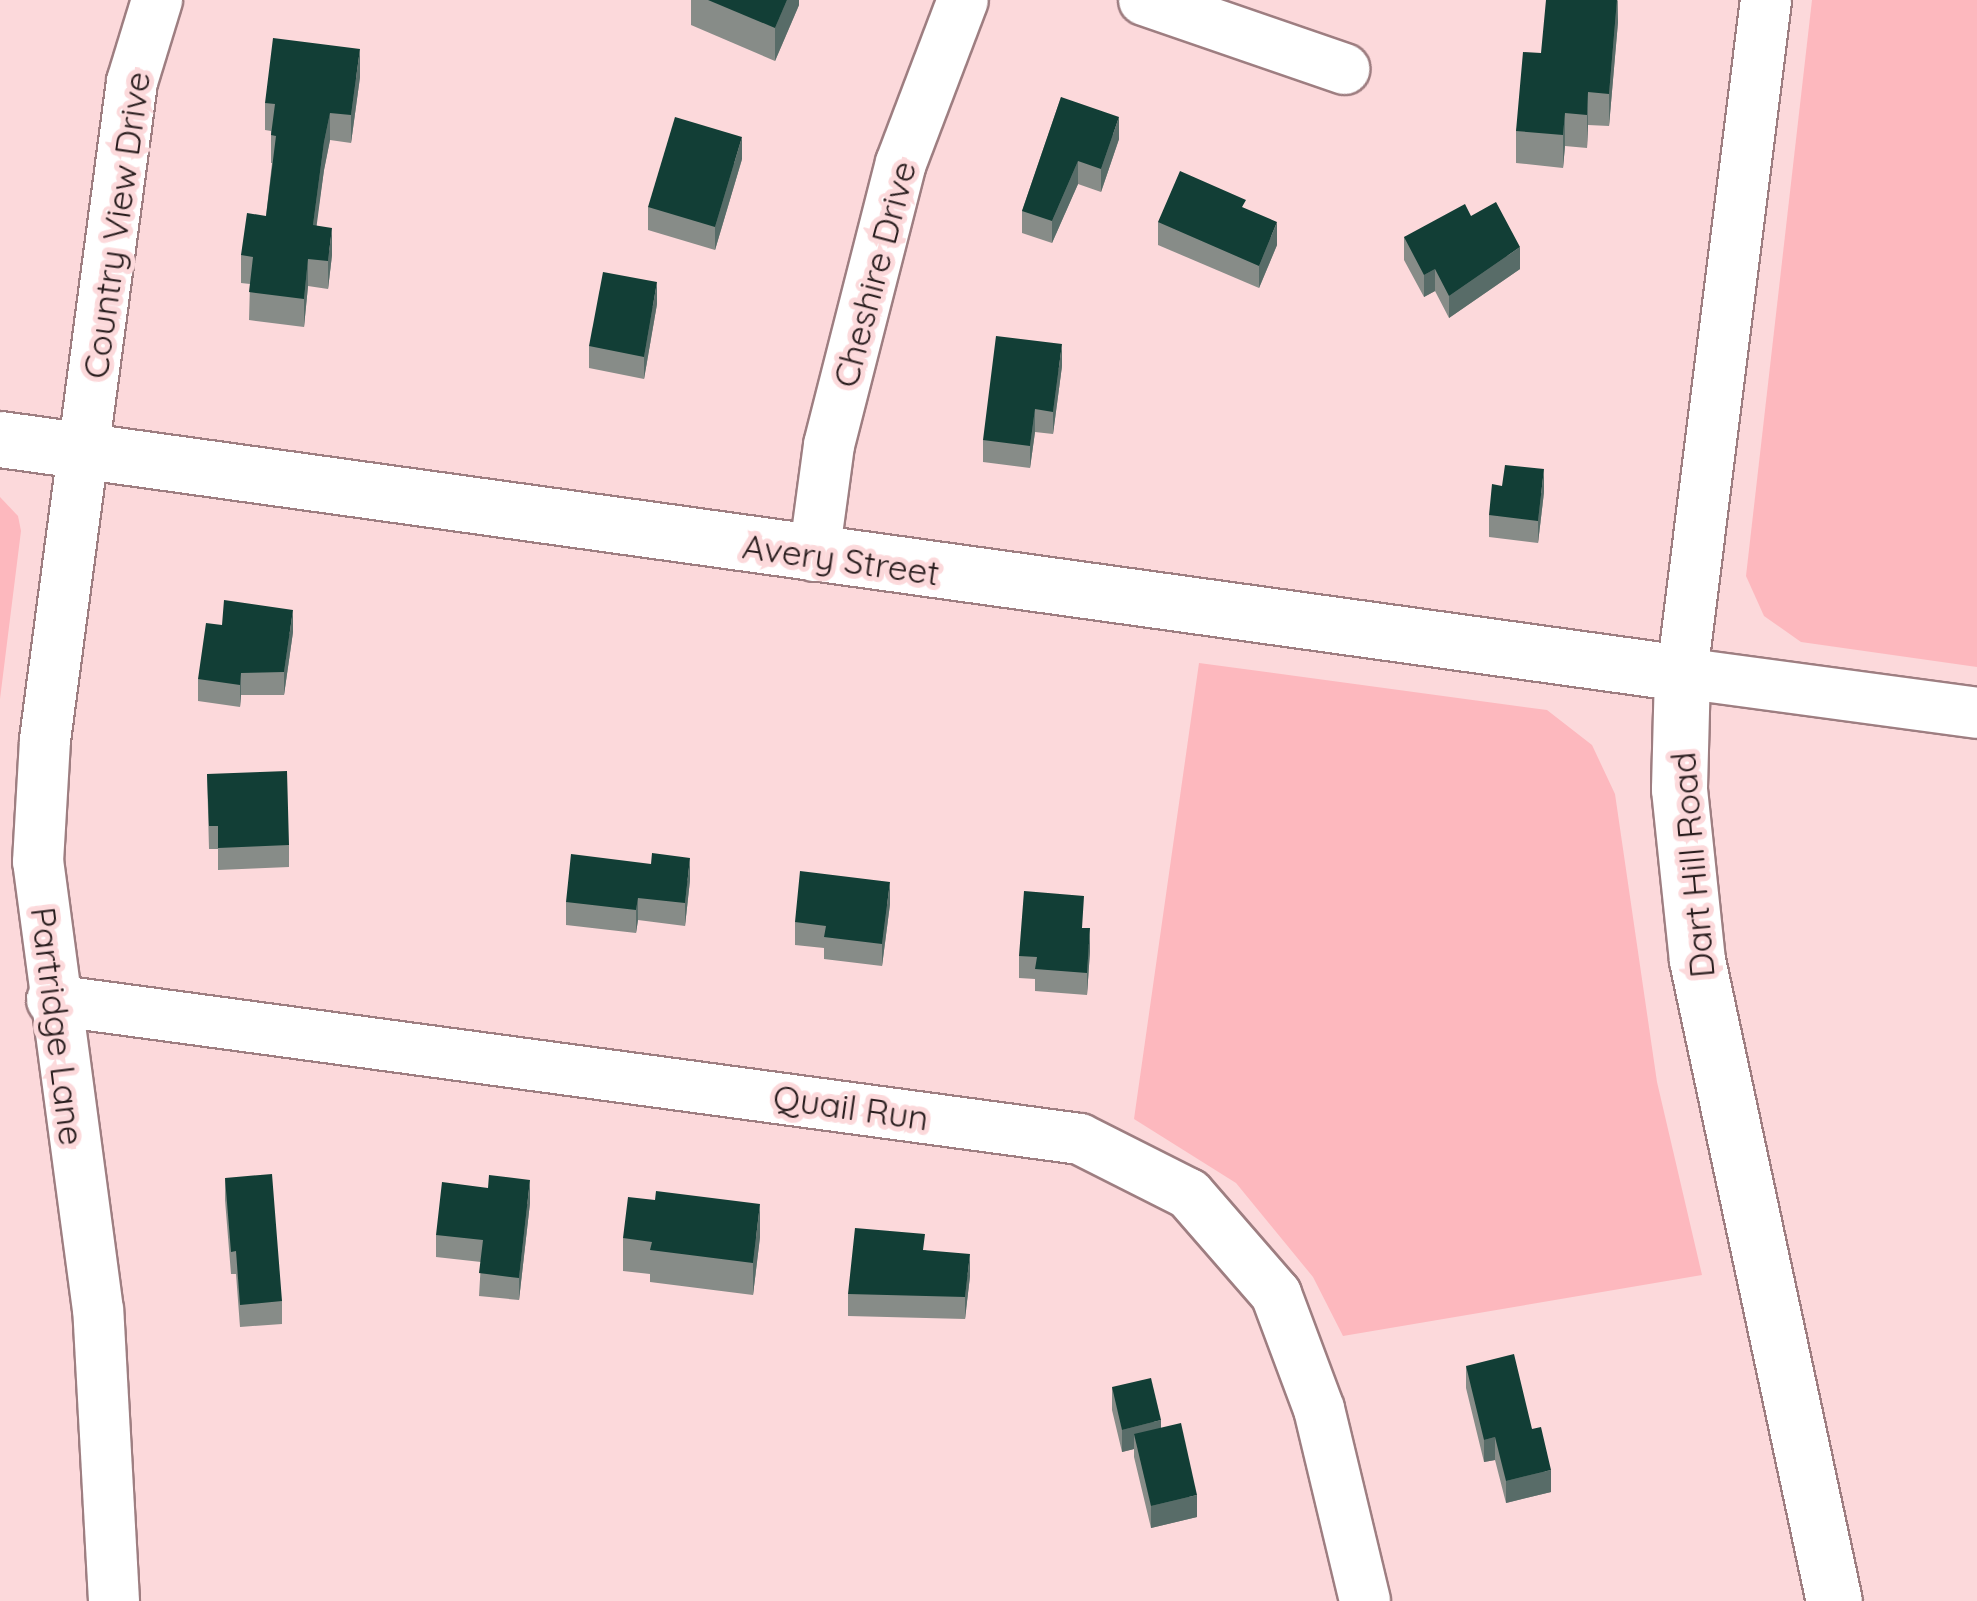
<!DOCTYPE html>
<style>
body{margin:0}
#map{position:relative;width:1977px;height:1601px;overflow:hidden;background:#fcd9db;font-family:Quicksand,sans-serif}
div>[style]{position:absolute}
.green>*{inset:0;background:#fdb8be}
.roads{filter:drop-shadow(2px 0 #9e7e81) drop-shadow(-2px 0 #9e7e81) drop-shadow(0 2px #9e7e81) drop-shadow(0 -2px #9e7e81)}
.minor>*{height:50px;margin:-25px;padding:0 25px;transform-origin:25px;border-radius:25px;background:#fff}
.major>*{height:55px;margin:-27.5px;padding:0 27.5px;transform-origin:27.5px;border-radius:27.5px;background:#fff}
.wall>*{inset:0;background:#878c88}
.shaded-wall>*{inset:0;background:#586c68}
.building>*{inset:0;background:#123e36}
span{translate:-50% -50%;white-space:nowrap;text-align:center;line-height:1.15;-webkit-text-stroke:10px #fcd9db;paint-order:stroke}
.street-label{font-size:35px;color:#291d1e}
</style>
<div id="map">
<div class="green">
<div style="clip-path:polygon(1812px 0,1977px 0,1977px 667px,1801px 642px,1764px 616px,1746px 576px)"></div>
<div style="clip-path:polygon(0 497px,18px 516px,21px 531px,0 699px)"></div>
<div style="clip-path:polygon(1199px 663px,1547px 710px,1592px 745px,1615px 794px,1657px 1082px,1702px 1275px,1343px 1336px,1313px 1277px,1236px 1183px,1134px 1119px)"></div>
</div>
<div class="roads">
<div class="minor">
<div style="left:1144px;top:0;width:212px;rotate:19deg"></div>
<div style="left:1766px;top:0;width:678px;rotate:97.11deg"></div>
<div style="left:1682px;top:673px;width:298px;rotate:7.7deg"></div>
<div style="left:814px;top:556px;width:112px;rotate:-82.3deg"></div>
<div style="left:829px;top:445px;width:291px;rotate:-75.7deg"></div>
<div style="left:901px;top:163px;width:174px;rotate:-69.2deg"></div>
<div style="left:52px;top:1000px;width:1037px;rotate:7.7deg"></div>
<div style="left:1080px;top:1139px;width:122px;rotate:26.8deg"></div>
<div style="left:1189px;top:1194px;width:133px;rotate:49deg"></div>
<div style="left:1276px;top:1294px;width:123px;rotate:69.5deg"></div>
<div style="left:1319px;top:1409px;width:197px;rotate:76.5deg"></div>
<div style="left:114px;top:1601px;width:291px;rotate:-93.1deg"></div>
<div style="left:98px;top:1310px;width:452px;rotate:-97.6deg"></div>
<div style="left:38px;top:862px;width:122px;rotate:-86.7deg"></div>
<div style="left:45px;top:740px;width:664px;rotate:-82.47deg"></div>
<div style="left:132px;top:82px;width:86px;rotate:-73deg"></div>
</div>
<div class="major">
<div style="left:0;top:439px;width:1698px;rotate:7.92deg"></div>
<div style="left:1682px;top:673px;width:116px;rotate:91.5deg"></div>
<div style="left:1679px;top:789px;width:172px;rotate:84deg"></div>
<div style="left:1697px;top:960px;width:655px;rotate:77.94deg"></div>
</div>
</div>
<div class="wall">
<div style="clip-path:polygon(691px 0,799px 0,799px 5px,775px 61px,691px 25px)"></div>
<div style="clip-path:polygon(1618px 0,1618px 22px,1609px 126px,1588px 125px,1587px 148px,1565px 146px,1563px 168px,1516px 163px,1516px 131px,1541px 53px)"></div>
<div style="clip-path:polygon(360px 77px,351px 143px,330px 140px,324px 170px,316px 225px,332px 255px,328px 289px,308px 286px,304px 327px,249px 320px,250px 284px,241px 283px,241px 255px,266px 216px,272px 163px,271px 163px,271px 131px,265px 130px,265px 103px)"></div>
<div style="clip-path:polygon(1061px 97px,1119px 139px,1101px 192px,1078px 184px,1052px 243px,1022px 233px,1022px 211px)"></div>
<div style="clip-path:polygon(742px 159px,715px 250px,648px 230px,648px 207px)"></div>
<div style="clip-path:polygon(1246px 209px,1277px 245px,1259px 288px,1158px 245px,1158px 222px)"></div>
<div style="clip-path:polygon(1471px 216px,1520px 269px,1449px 318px,1435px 291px,1424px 297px,1404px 260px,1404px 237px)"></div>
<div style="clip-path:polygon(657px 304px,644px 379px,589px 368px,589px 346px)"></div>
<div style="clip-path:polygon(1062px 366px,1053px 434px,1035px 432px,1030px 468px,983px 462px,983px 440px)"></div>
<div style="clip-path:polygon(1544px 492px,1538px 543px,1489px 537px,1489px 515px)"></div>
<div style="clip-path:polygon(293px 632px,284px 695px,241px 695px,240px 707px,198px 701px,198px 679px)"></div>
<div style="clip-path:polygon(207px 774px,289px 845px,289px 867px,218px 870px,218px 849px,209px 849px)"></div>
<div style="clip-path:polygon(690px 880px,685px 926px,638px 920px,636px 933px,566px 925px,566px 902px)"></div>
<div style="clip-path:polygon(890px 904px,882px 966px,824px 959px,824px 948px,795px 945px,795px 922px)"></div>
<div style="clip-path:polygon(1083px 928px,1090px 951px,1087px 995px,1035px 991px,1035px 979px,1019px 978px,1019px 956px)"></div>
<div style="clip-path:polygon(225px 1178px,282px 1301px,282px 1324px,240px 1327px,236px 1274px,231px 1274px,225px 1200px)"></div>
<div style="clip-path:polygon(530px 1203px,519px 1300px,479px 1296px,481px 1262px,436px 1257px,436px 1235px)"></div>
<div style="clip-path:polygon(760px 1237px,753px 1295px,650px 1282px,650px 1274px,623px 1271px,623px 1238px)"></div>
<div style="clip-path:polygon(925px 1250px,970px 1276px,965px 1319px,848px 1316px,848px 1294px)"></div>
<div style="clip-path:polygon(1466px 1366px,1532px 1429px,1551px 1492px,1506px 1503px,1495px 1460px,1484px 1462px,1466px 1388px)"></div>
<div style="clip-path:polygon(1112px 1387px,1161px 1428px,1197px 1517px,1151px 1528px,1134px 1457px,1134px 1449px,1122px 1452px,1112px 1410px)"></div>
</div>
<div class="shaded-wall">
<div style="clip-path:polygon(787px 0,799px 0,799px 5px,775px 61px,775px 28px)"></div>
<div style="clip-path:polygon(1617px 0,1618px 22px,1609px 126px,1609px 94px)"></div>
<div style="clip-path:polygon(360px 49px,360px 77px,351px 143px,351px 115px)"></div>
<div style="clip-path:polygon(1588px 92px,1588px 125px,1587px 148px,1587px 115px)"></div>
<div style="clip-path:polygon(330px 113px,330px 140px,324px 170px,313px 253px,313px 225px,324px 142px)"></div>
<div style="clip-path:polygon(1565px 113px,1565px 146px,1563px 168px,1563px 135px)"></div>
<div style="clip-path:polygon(1119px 117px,1119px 139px,1101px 192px,1101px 169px)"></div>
<div style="clip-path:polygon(742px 137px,742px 159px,715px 250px,715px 227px)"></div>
<div style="clip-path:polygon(1078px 161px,1078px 184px,1052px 243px,1052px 221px)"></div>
<div style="clip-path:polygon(1277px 222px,1277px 245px,1259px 288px,1259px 266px)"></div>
<div style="clip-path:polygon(332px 228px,332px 255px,328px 289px,328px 261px)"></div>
<div style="clip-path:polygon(1520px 247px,1520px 269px,1449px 318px,1449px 296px)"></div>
<div style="clip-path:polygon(308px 259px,308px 286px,304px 327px,304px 299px)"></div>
<div style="clip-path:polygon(1435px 269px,1435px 291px,1424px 297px,1424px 275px)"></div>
<div style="clip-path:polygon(657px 282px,657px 304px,644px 379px,644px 357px)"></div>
<div style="clip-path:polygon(1062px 344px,1062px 366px,1053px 434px,1053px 412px)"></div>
<div style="clip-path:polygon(1035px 409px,1035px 432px,1030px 468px,1030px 446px)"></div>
<div style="clip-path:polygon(1544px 469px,1544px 492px,1538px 543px,1538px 521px)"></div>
<div style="clip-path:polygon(293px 610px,293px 632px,284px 695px,284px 672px)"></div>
<div style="clip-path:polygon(241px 673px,241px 695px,240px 707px,240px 685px)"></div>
<div style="clip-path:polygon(690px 858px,690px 880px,685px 926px,685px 903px)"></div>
<div style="clip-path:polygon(890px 882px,890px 904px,882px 966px,882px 944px)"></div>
<div style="clip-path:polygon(638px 898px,638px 920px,636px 933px,636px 910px)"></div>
<div style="clip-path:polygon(1090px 928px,1090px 951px,1087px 995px,1087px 973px)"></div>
<div style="clip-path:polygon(530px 1180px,530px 1203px,519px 1300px,519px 1278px)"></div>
<div style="clip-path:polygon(760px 1204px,760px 1237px,753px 1295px,753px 1263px)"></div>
<div style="clip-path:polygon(970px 1254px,970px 1276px,965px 1319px,965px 1297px)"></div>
<div style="clip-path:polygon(1161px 1420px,1161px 1442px,1134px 1434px,1134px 1449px,1122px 1452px,1122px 1430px)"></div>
<div style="clip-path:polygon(1495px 1437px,1495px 1460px,1484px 1462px,1484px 1440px)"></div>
<div style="clip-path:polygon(1551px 1470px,1551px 1492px,1506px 1503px,1506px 1481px)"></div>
<div style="clip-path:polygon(1197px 1495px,1197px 1517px,1151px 1528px,1151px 1506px)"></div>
</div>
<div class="building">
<div style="clip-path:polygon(708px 0,787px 0,775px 28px)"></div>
<div style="clip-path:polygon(1546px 0,1617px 0,1609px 94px,1588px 92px,1587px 115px,1565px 113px,1563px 135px,1516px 131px,1523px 52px,1541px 53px)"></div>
<div style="clip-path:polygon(273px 38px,360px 49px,351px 115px,330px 113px,324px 142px,313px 225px,332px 228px,328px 261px,308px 259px,304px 299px,249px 292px,253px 257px,241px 255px,247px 213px,266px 216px,276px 136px,271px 135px,275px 104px,265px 103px)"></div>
<div style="clip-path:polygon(1061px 97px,1119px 117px,1101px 169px,1078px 161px,1052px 221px,1022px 211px)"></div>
<div style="clip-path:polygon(675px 117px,742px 137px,715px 227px,648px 207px)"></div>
<div style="clip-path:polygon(1180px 171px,1246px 200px,1242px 207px,1277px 222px,1259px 266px,1158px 222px)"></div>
<div style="clip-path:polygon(1496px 202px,1520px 247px,1449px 296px,1435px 269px,1424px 275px,1404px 237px,1465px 204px,1471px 216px)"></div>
<div style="clip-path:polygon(603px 272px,657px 282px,644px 357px,589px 346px)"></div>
<div style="clip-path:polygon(996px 336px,1062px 344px,1053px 412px,1035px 409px,1030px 446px,983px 440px)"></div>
<div style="clip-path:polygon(1505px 465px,1544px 469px,1538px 521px,1489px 515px,1492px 484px,1502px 486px)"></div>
<div style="clip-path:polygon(224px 600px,293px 610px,284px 672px,241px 673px,240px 685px,198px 679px,206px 623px,222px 625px)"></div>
<div style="clip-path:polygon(287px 771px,289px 845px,218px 848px,218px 826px,209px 826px,207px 774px)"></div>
<div style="clip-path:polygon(652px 853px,690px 858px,685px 903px,638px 898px,636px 910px,566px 902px,571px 854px,651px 864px)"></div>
<div style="clip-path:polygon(800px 871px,890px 882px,882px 944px,824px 937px,826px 926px,795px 922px)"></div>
<div style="clip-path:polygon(1024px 891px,1084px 896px,1082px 928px,1090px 928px,1087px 973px,1035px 969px,1037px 957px,1019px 956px)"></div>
<div style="clip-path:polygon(272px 1174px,282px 1301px,240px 1305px,236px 1251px,231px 1252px,225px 1178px)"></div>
<div style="clip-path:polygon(489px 1175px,530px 1180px,519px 1278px,479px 1273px,483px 1240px,436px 1235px,442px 1182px,488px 1188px)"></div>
<div style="clip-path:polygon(656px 1191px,760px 1204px,753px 1263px,650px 1250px,652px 1242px,623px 1238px,628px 1197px,655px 1200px)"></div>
<div style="clip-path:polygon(855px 1228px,925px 1234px,923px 1250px,970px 1254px,965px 1297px,848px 1294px)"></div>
<div style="clip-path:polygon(1514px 1354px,1532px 1429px,1541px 1427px,1551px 1470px,1506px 1481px,1495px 1437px,1484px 1440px,1466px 1366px)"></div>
<div style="clip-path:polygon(1151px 1378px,1161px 1420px,1122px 1430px,1112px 1387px)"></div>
<div style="clip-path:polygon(1181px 1423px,1197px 1495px,1151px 1506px,1134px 1434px)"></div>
</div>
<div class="street-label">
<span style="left:116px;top:225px;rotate:-82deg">Country View Drive</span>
<span style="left:874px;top:274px;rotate:-75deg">Cheshire Drive</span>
<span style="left:841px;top:559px;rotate:8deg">Avery Street</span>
<span style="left:1692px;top:865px;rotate:-95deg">Dart Hill Road</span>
<span style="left:58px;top:1026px;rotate:83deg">Partridge Lane</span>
<span style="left:851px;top:1107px;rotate:8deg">Quail Run</span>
</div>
</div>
